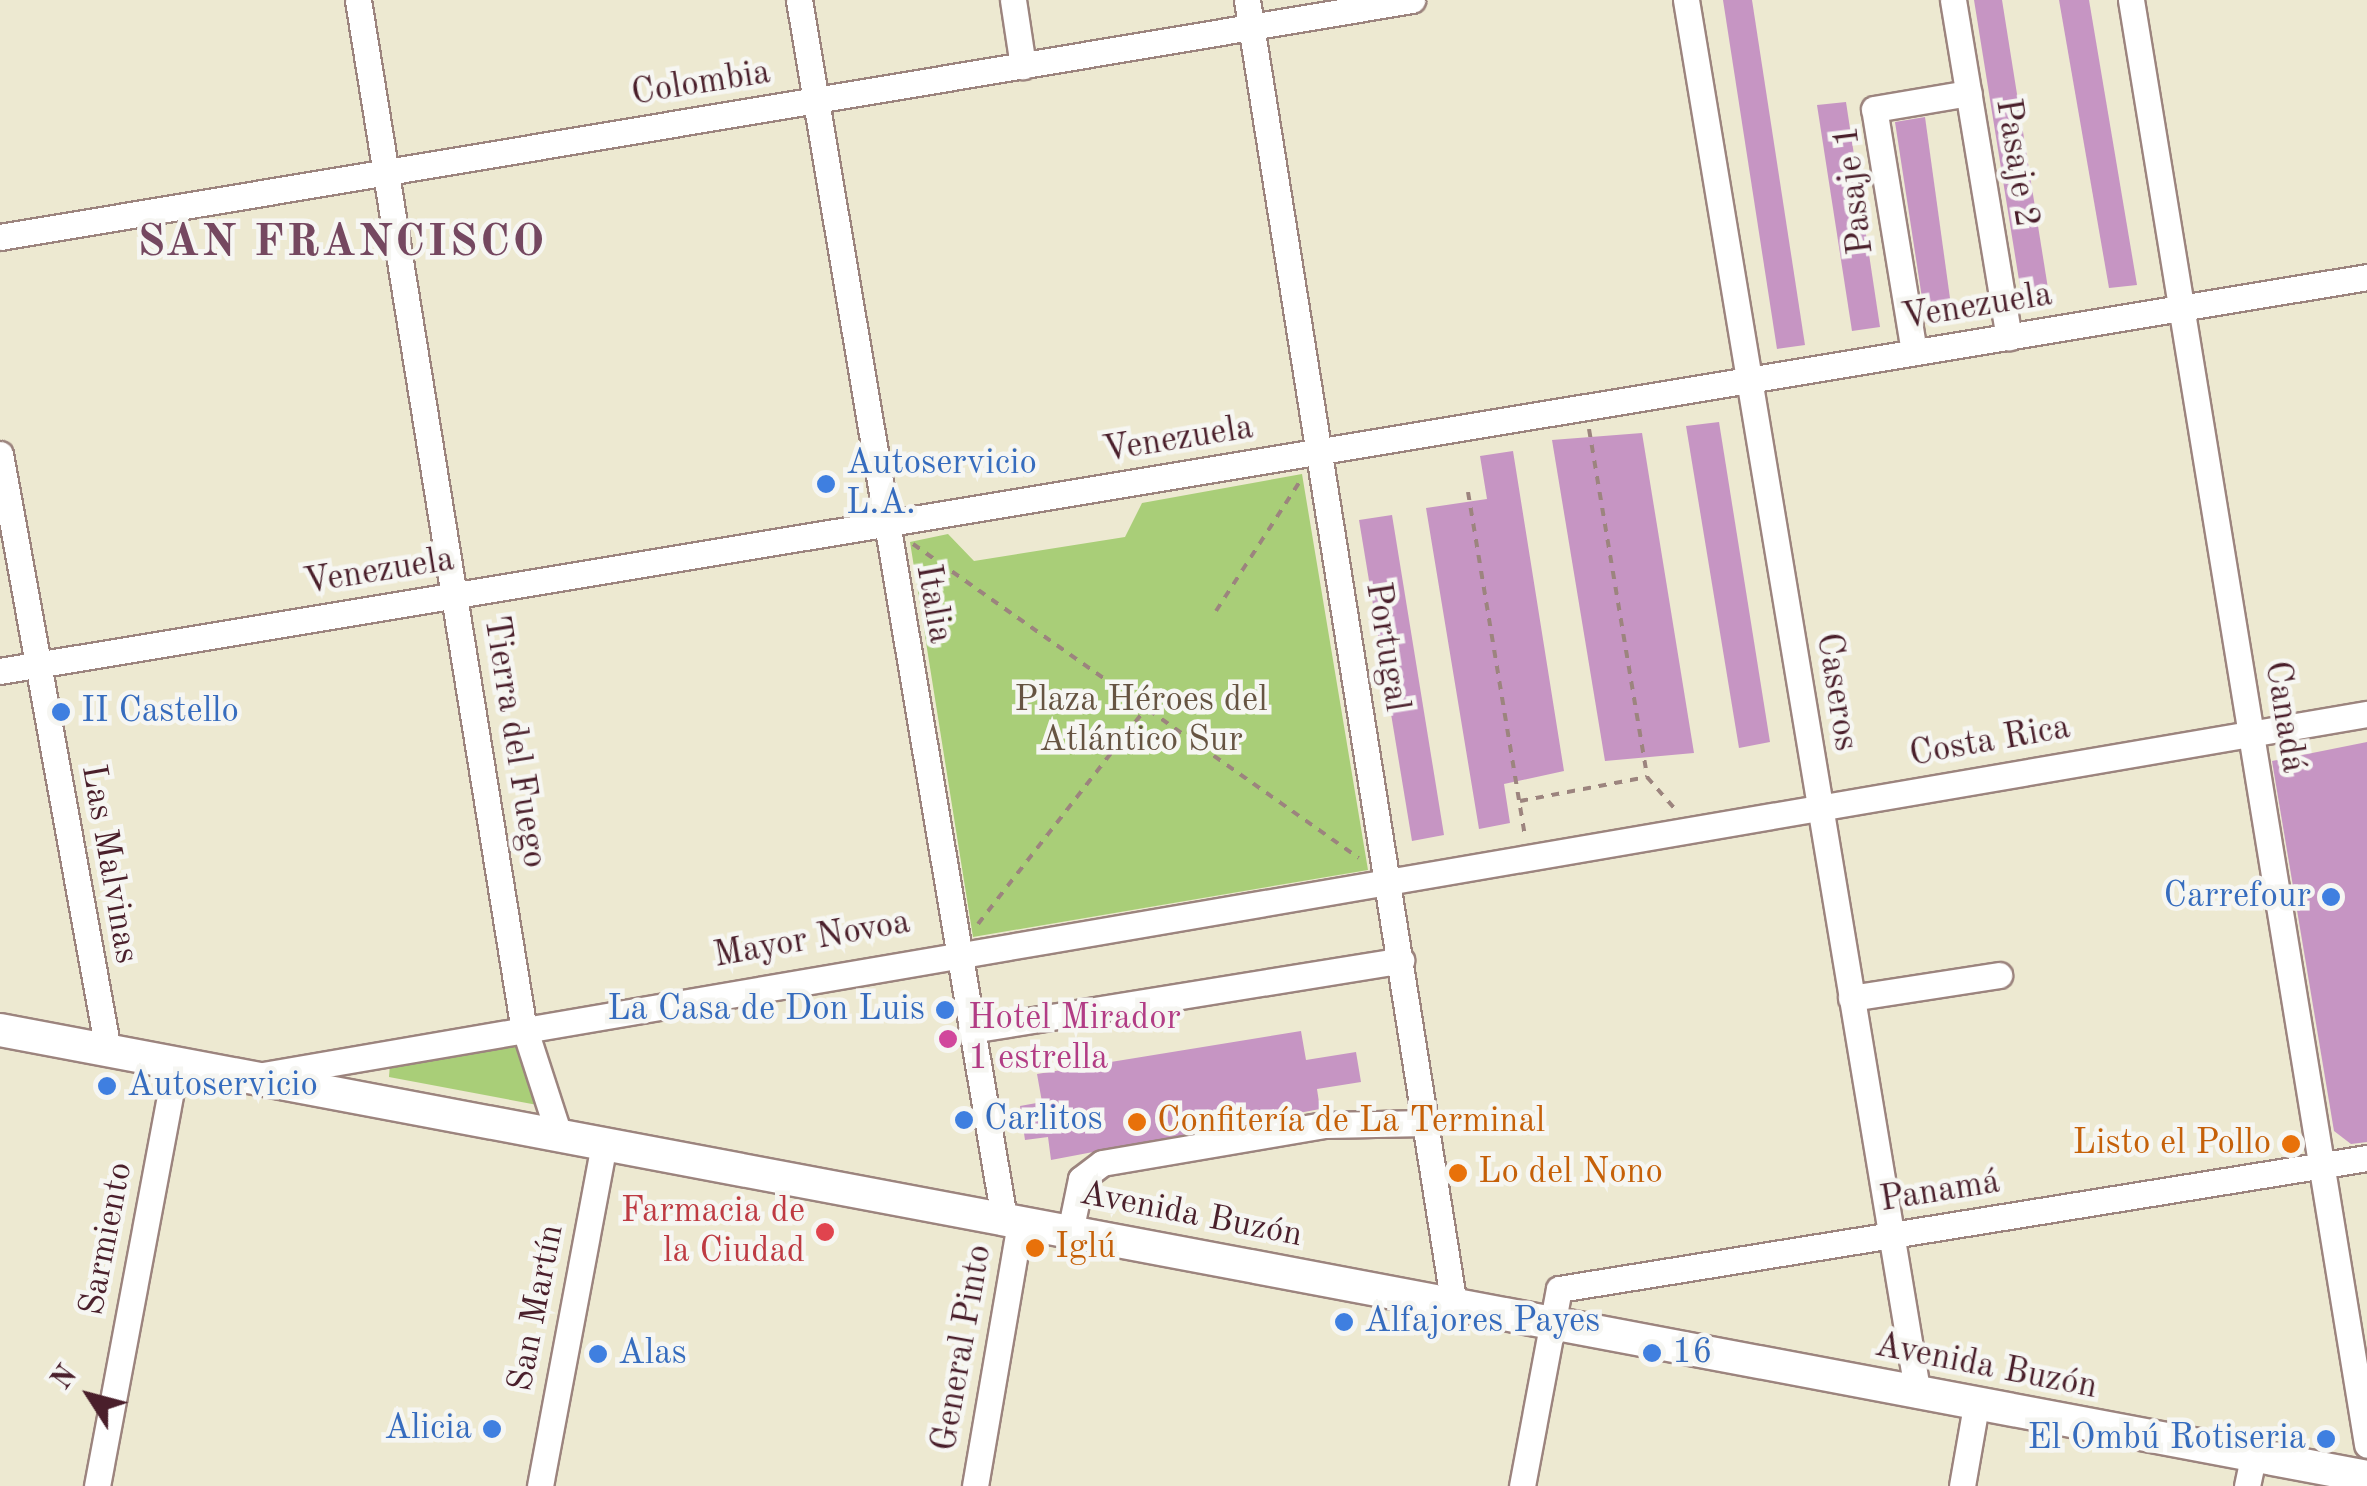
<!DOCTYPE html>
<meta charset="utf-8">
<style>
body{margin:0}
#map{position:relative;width:2367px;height:1486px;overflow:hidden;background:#ede9d1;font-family:"Old Standard TT",serif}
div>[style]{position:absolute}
.green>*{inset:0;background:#a9ce78}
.building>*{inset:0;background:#c695c3}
.path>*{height:4px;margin-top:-2px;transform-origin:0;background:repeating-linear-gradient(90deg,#9c847e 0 8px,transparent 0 16px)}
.roads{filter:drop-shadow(2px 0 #9c847e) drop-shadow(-2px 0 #9c847e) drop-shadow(0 2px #9c847e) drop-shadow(0 -2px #9c847e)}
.minor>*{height:25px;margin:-12.5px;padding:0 12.5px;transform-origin:12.5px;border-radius:12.5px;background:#fff}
.major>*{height:32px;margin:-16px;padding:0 16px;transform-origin:16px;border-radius:16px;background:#fff}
.dots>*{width:28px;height:28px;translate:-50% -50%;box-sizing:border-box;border:5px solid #f6f6f2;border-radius:50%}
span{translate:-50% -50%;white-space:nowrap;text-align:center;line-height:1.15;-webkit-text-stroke:9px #f6f6f2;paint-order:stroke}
.street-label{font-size:35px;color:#4a1f2b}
.shop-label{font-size:35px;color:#366cbe}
.left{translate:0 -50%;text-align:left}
.right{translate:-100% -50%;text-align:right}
.park-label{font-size:35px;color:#665442}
.hotel-label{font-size:35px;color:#b23c85}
.food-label{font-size:35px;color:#c56008}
.health-label{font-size:35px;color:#be3a42}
.district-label{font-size:45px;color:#754860;font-weight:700;letter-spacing:2.5px}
.north{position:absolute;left:40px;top:1346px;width:100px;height:100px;-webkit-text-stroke:8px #f6f6f2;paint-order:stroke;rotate:306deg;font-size:28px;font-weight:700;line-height:40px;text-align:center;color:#4a1f2b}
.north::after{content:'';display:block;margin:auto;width:35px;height:45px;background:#4a1f2b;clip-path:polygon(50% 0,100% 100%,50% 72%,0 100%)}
</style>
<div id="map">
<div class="green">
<div style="clip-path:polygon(1302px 474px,1368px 870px,973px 937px,910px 542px,948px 534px,974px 561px,1125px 537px,1142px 503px)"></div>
<div style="clip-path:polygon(522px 1040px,548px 1107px,389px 1077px,390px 1063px)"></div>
</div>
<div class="building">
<div style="clip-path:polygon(1723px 0,1752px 0,1805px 345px,1777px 349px)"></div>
<div style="clip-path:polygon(1974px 0,2002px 0,2050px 301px,2023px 305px)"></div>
<div style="clip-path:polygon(2059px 0,2089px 0,2137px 285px,2109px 288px)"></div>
<div style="clip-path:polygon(1846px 102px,1880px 327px,1852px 331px,1817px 105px)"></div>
<div style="clip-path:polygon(1925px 117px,1953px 320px,1926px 324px,1895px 122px)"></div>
<div style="clip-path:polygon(1719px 422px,1770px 742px,1739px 748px,1686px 426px)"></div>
<div style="clip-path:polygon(1642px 433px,1694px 753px,1605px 761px,1552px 440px)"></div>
<div style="clip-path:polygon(1513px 451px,1564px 771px,1504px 784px,1510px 823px,1479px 829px,1426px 508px,1487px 499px,1480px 456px)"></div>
<div style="clip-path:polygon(1392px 515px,1444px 835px,1412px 841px,1359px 520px)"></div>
<div style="clip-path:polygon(2367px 742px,2367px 1142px,2351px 1144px,2334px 1131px,2272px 761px)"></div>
<div style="clip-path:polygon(1301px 1031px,1306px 1060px,1356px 1052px,1361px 1082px,1317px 1089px,1320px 1109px,1051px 1160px,1048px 1137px,1025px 1140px,1020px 1106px,1042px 1102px,1037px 1074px)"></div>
</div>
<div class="path">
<div style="left:1589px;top:429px;width:353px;rotate:80.5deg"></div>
<div style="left:1647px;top:777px;width:43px;rotate:48.8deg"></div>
<div style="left:1468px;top:492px;width:348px;rotate:80.6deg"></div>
<div style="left:913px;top:544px;width:545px;rotate:35.15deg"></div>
<div style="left:1216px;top:611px;width:155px;rotate:-57.1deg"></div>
<div style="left:1520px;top:801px;width:129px;rotate:-10.7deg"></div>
<div style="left:978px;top:924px;width:270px;rotate:-52.1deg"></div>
</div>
<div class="roads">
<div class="minor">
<div style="left:358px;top:0;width:1037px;rotate:80.85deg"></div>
<div style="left:523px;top:1024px;width:117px;rotate:72deg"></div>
<div style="left:799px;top:0;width:1236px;rotate:80.45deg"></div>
<div style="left:1013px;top:0;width:67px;rotate:81.4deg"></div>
<div style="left:1247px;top:0;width:1322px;rotate:80.99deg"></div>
<div style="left:1686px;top:0;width:1414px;rotate:80.56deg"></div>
<div style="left:1953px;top:0;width:342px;rotate:80.6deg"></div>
<div style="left:2131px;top:0;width:1464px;rotate:80.72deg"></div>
<div style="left:0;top:237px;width:1432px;rotate:-9.53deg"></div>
<div style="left:1914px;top:352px;width:246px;rotate:-99.3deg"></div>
<div style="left:1874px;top:109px;width:96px;rotate:-9.6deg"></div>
<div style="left:0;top:454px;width:606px;rotate:79.73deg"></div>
<div style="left:0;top:671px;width:2400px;rotate:-9.45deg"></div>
<div style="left:1851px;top:998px;width:150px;rotate:-8.8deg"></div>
<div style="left:971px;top:1030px;width:436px;rotate:-9.2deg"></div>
<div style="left:263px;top:1075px;width:2135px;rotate:-9.74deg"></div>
<div style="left:1070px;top:1232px;width:54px;rotate:-78.3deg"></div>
<div style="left:1081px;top:1179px;width:26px;rotate:-37deg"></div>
<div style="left:1102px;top:1163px;width:226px;rotate:-9.7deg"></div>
<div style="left:1325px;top:1125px;width:101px;rotate:-1.1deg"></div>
<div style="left:97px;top:1486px;width:430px;rotate:-79.4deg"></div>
<div style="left:540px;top:1486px;width:349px;rotate:-79.4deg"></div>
<div style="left:975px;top:1486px;width:267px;rotate:-80.3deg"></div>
<div style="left:1522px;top:1486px;width:200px;rotate:-79.4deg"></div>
<div style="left:1559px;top:1289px;width:819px;rotate:-9.21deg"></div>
<div style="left:1962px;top:1486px;width:81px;rotate:-80.1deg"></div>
<div style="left:2247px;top:1486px;width:30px;rotate:-78deg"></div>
</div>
<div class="major">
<div style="left:0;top:1030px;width:2409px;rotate:10.69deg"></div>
</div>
</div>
<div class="dots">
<div style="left:826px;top:484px;background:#3f7fe0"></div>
<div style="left:61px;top:712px;background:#3f7fe0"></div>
<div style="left:2331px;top:897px;background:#3f7fe0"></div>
<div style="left:945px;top:1010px;background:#3f7fe0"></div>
<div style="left:948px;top:1039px;background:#d1479c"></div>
<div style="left:107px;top:1086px;background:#3f7fe0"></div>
<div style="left:964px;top:1120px;background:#3f7fe0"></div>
<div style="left:1137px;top:1122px;background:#e8710a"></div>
<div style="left:2291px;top:1144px;background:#e8710a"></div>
<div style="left:1458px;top:1173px;background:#e8710a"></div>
<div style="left:825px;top:1232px;background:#e0444e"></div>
<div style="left:1035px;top:1248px;background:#e8710a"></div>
<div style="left:1344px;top:1322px;background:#3f7fe0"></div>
<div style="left:1652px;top:1353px;background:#3f7fe0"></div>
<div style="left:598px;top:1354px;background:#3f7fe0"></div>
<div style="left:492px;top:1429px;background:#3f7fe0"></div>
<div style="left:2326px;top:1439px;background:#3f7fe0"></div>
</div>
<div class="street-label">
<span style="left:701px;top:84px;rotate:-9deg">Colombia</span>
<span style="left:2016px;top:163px;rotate:81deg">Pasaje 2</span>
<span style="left:1855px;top:190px;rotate:-97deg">Pasaje 1</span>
<span style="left:1977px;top:307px;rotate:-9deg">Venezuela</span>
<span style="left:1178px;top:440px;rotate:-9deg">Venezuela</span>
<span style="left:379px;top:572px;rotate:-9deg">Venezuela</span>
<span style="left:933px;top:604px;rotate:80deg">Italia</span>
<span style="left:1386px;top:647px;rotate:81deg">Portugal</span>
<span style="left:1836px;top:692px;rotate:81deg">Caseros</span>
<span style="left:2284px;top:717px;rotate:81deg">Canadá</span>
<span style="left:514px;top:742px;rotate:81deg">Tierra del Fuego</span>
<span style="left:1990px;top:742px;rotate:-10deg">Costa Rica</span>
<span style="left:109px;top:864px;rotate:80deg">Las Malvinas</span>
<span style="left:812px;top:940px;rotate:-10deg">Mayor Novoa</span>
<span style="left:1940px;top:1192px;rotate:-9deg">Panamá</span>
<span style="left:1191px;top:1215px;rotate:11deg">Avenida Buzón</span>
<span style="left:107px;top:1239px;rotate:-79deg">Sarmiento</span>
<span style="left:537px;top:1308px;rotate:-79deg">San Martín</span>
<span style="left:963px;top:1348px;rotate:-80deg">General Pinto</span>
<span style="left:1986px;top:1367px;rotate:11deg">Avenida Buzón</span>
</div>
<div class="shop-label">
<span class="left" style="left:846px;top:484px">Autoservicio<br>L.A.</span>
<span class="left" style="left:81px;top:712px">II Castello</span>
<span class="right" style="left:2311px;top:897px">Carrefour</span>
<span class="right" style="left:925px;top:1010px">La Casa de Don Luis</span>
<span class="left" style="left:127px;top:1086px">Autoservicio</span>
<span class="left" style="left:984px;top:1120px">Carlitos</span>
<span class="left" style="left:1364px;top:1322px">Alfajores Payes</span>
<span class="left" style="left:1672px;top:1353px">16</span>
<span class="left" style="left:618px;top:1354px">Alas</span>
<span class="right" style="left:472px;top:1429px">Alicia</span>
<span class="right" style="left:2306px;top:1439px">El Ombú Rotiseria</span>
</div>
<div class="park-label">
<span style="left:1141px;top:721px">Plaza Héroes del<br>Atlántico Sur</span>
</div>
<div class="hotel-label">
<span class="left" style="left:968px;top:1039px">Hotel Mirador<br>1 estrella</span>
</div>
<div class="food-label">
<span class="left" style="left:1157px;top:1122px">Confitería de La Terminal</span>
<span class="right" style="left:2271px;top:1144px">Listo el Pollo</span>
<span class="left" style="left:1478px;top:1173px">Lo del Nono</span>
<span class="left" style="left:1055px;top:1248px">Iglú</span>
</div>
<div class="health-label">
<span class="right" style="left:805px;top:1232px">Farmacia de<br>la Ciudad</span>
</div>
<div class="district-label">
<span style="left:342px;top:244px">SAN FRANCISCO</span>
</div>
<div class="north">N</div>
</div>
